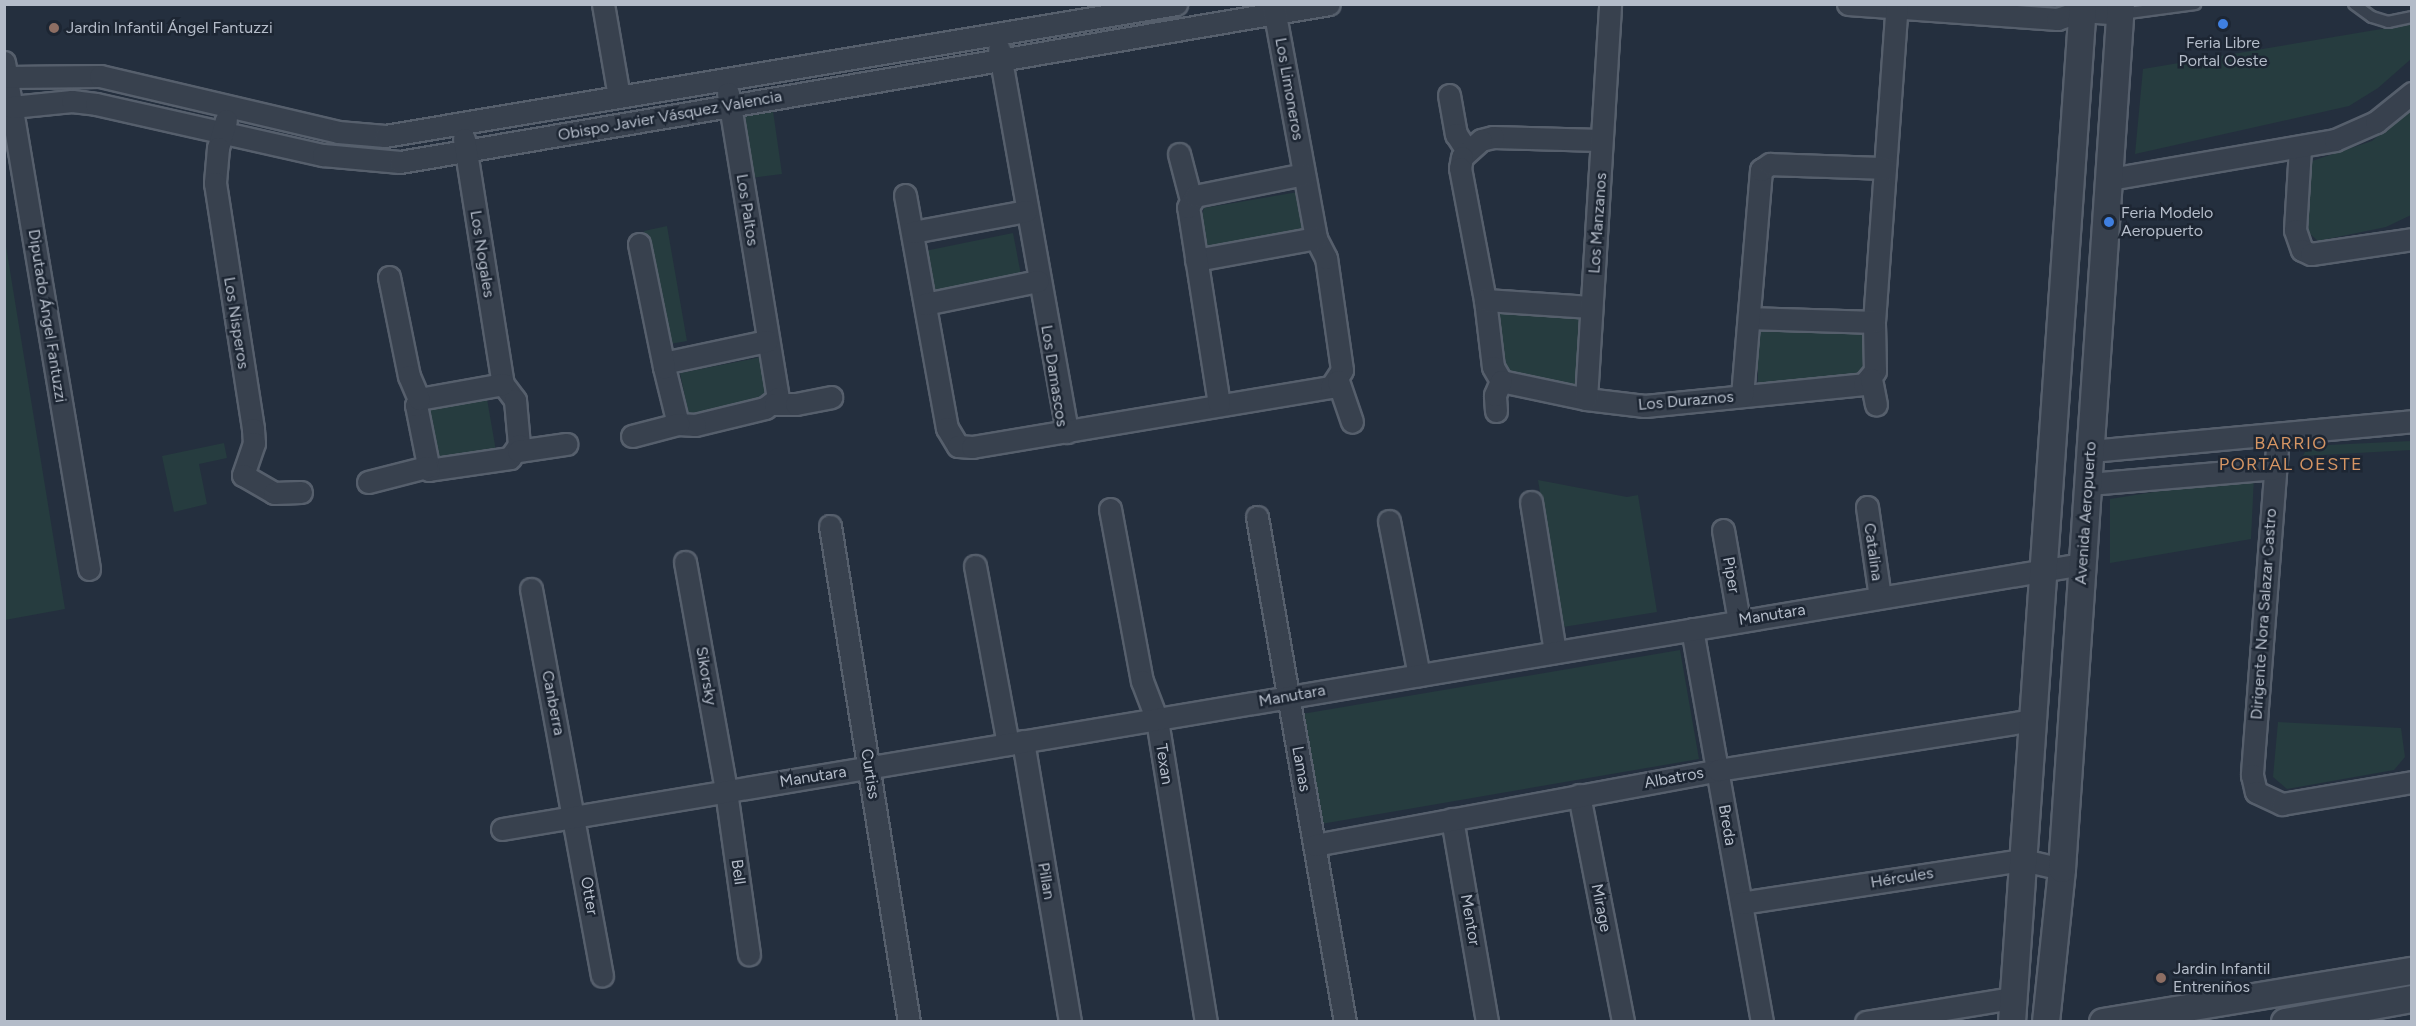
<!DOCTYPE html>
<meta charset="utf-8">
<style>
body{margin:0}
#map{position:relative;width:2416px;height:1026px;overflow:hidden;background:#242f3e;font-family:Figtree,sans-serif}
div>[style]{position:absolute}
.green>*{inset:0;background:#263c3f}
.roads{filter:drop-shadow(2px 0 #565f6c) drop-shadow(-2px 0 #565f6c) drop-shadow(0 2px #565f6c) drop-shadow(0 -2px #565f6c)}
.service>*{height:10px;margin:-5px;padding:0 5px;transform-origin:5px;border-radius:5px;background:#38414e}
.minor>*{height:21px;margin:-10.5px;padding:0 10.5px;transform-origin:10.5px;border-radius:10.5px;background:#38414e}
.tertiary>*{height:26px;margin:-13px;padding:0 13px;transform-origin:13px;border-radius:13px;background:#38414e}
.dots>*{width:16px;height:16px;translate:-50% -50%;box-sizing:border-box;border:3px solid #1d2633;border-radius:50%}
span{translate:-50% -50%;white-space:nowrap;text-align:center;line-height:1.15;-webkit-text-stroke:5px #1d2633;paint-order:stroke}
.poi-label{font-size:16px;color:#b4bcc9}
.left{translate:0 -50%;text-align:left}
.street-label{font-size:16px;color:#b4bcc9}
.neighbourhood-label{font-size:18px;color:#d59563;letter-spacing:1.5px}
.frame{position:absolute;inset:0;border:6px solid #b4bcc9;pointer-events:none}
</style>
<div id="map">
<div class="green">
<div style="clip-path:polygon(2411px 24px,2411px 59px,2378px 88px,2349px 106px,2135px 154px,2143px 69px)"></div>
<div style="clip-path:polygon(2411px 108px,2411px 215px,2386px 227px,2318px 241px,2309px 233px,2303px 164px,2372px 141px)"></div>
<div style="clip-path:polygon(773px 111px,782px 174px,751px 178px,742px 116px)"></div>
<div style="clip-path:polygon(1298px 192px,1305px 231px,1206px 249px,1201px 219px,1204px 208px)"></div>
<div style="clip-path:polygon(667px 226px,687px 341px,664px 345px,644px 231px)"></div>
<div style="clip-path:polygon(1013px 233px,1021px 275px,928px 295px,920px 252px)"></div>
<div style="clip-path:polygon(5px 240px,65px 609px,5px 620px,4px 620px)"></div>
<div style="clip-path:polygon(1506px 306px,1573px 312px,1588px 327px,1581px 380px,1566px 389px,1511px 378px,1500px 365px,1495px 320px)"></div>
<div style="clip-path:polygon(1758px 324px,1864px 330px,1866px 360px,1858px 374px,1849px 379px,1758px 384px)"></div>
<div style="clip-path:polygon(762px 357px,770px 399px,689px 416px,680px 373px)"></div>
<div style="clip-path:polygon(487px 399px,496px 451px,433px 462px,424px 410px)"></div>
<div style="clip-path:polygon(2411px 441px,2411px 450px,2303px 456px,2308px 446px)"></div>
<div style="clip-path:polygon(224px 443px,227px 458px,199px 464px,207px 504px,174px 512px,162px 456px)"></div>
<div style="clip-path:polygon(2254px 476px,2251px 539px,2110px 563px,2110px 499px)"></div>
<div style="clip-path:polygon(1538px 480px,1627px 497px,1638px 495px,1657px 612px,1563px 627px)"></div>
<div style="clip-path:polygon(1680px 650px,1699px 759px,1321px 824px,1302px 714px)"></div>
<div style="clip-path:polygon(2278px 722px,2401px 728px,2405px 757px,2394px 770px,2287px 789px,2273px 777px)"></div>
</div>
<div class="roads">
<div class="service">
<div style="left:2354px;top:4px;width:22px;rotate:36deg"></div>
<div style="left:2372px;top:17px;width:17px;rotate:17deg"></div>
<div style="left:2388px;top:22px;width:25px;rotate:-12deg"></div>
<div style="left:2121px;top:14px;width:75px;rotate:-7.7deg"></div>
</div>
<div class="minor">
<div style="left:603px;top:4px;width:94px;rotate:80.2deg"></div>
<div style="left:1848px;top:4px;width:210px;rotate:4.1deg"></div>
<div style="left:2057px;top:19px;width:26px;rotate:-18deg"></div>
<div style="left:2082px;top:11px;width:39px;rotate:4deg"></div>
<div style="left:999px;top:49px;width:389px;rotate:79.9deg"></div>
<div style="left:4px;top:62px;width:514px;rotate:80.48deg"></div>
<div style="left:7px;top:77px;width:93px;rotate:-0.6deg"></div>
<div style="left:100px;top:76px;width:244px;rotate:13.2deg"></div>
<div style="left:338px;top:132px;width:47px;rotate:4.9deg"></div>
<div style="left:385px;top:136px;width:802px;rotate:-9.47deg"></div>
<div style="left:728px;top:93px;width:309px;rotate:80.7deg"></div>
<div style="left:778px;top:398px;width:16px;rotate:142deg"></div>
<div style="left:765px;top:408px;width:72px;rotate:166.3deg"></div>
<div style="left:695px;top:425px;width:17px;rotate:-177deg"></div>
<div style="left:678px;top:424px;width:59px;rotate:-103.8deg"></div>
<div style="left:664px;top:367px;width:6px;rotate:-51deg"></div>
<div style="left:668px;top:362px;width:101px;rotate:-12deg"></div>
<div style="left:1449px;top:95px;width:40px;rotate:80deg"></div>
<div style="left:1456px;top:134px;width:20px;rotate:57deg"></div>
<div style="left:12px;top:107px;width:60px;rotate:-5.7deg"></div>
<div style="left:72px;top:101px;width:24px;rotate:7deg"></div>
<div style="left:96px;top:104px;width:233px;rotate:12.7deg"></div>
<div style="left:323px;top:155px;width:77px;rotate:5.2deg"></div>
<div style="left:400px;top:162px;width:942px;rotate:-9.65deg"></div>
<div style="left:226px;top:120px;width:29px;rotate:106deg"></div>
<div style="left:218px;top:148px;width:35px;rotate:95deg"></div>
<div style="left:215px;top:183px;width:249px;rotate:81.2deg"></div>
<div style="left:253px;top:429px;width:14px;rotate:86deg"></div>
<div style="left:254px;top:443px;width:34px;rotate:109deg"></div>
<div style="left:243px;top:475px;width:36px;rotate:30deg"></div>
<div style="left:274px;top:493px;width:27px;rotate:-2deg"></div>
<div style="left:464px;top:139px;width:248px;rotate:81deg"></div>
<div style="left:503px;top:384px;width:20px;rotate:53deg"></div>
<div style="left:515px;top:400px;width:45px;rotate:84.9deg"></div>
<div style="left:519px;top:445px;width:16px;rotate:125deg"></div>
<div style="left:510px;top:458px;width:82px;rotate:171.6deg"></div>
<div style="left:429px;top:470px;width:66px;rotate:-101.3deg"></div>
<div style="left:416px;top:405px;width:7px;rotate:-63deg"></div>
<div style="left:419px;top:399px;width:85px;rotate:-10.1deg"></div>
<div style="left:1600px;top:140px;width:107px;rotate:-178.4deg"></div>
<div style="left:1493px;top:137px;width:12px;rotate:166deg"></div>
<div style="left:1481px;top:140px;width:25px;rotate:138deg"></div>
<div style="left:1462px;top:157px;width:11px;rotate:100deg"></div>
<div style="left:1460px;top:168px;width:134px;rotate:79.3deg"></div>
<div style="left:1485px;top:300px;width:67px;rotate:83.2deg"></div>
<div style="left:1493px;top:367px;width:16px;rotate:60deg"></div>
<div style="left:1501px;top:381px;width:87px;rotate:12deg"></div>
<div style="left:1586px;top:399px;width:59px;rotate:6.8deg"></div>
<div style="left:1645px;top:406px;width:220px;rotate:-5.7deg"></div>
<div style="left:1864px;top:384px;width:17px;rotate:-50deg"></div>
<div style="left:1875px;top:371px;width:49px;rotate:-91.2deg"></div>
<div style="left:1874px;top:322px;width:319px;rotate:-85.9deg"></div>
<div style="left:2300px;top:148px;width:82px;rotate:93.5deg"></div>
<div style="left:2295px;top:230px;width:21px;rotate:71deg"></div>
<div style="left:2302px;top:250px;width:10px;rotate:24deg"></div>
<div style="left:2311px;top:254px;width:102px;rotate:-8.4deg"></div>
<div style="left:1179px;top:154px;width:48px;rotate:75.4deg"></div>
<div style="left:2110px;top:179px;width:228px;rotate:-9.8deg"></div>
<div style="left:2335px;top:140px;width:45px;rotate:-23.7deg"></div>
<div style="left:2376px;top:122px;width:46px;rotate:-38.9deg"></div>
<div style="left:905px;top:195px;width:237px;rotate:79.8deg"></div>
<div style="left:947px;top:428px;width:21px;rotate:59deg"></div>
<div style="left:958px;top:446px;width:14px;rotate:4deg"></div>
<div style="left:972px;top:447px;width:364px;rotate:-9.5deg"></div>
<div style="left:1331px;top:387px;width:20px;rotate:-57deg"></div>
<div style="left:1342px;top:370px;width:113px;rotate:-98.1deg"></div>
<div style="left:1326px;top:258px;width:22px;rotate:-117deg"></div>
<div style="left:1316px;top:238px;width:238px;rotate:-100.4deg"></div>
<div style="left:913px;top:232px;width:115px;rotate:-10.5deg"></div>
<div style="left:639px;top:244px;width:126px;rotate:78.5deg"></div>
<div style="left:1196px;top:260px;width:122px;rotate:-10.4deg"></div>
<div style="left:389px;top:277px;width:101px;rotate:78.6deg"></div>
<div style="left:409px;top:376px;width:25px;rotate:67deg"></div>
<div style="left:1485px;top:300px;width:106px;rotate:3.8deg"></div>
<div style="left:925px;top:304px;width:115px;rotate:-11.5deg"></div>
<div style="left:1749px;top:318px;width:125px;rotate:1.8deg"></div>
<div style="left:1871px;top:379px;width:26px;rotate:79deg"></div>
<div style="left:1338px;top:381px;width:43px;rotate:71.1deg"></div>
<div style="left:1742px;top:396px;width:227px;rotate:-85.2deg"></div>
<div style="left:1761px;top:170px;width:11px;rotate:-34deg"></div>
<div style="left:1770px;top:164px;width:115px;rotate:2deg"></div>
<div style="left:1586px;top:399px;width:396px;rotate:-86.5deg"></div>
<div style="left:775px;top:404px;width:21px"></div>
<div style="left:796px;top:404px;width:36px;rotate:-11deg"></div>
<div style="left:1219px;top:404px;width:199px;rotate:-98.9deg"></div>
<div style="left:1188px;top:207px;width:13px;rotate:-58deg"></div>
<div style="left:1195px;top:196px;width:111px;rotate:-11.4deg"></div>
<div style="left:1496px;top:411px;width:16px;rotate:-94deg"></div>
<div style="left:1495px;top:395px;width:15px;rotate:-67deg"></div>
<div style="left:2278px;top:435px;width:341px;rotate:94.4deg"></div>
<div style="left:2252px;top:775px;width:17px;rotate:77deg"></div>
<div style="left:2256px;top:792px;width:29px;rotate:25deg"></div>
<div style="left:2282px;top:804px;width:132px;rotate:-9.6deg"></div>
<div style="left:632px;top:436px;width:48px;rotate:-14.6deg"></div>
<div style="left:518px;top:451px;width:49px;rotate:-8.3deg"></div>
<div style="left:2091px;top:451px;width:322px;rotate:-5.3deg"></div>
<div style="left:368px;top:482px;width:61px;rotate:-14.3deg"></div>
<div style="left:2089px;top:484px;width:187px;rotate:-4.9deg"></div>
<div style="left:1531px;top:502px;width:152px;rotate:80.9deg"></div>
<div style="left:1867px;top:507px;width:91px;rotate:81.8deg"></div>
<div style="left:1110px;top:509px;width:175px;rotate:79.5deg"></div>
<div style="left:1142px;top:681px;width:42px;rotate:69deg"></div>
<div style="left:1157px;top:720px;width:306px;rotate:80.8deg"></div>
<div style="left:1257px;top:517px;width:513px;rotate:80.12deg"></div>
<div style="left:1389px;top:521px;width:157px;rotate:79deg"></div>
<div style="left:830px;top:526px;width:502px;rotate:80.95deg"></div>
<div style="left:1723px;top:530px;width:92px;rotate:80deg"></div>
<div style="left:685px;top:562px;width:233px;rotate:79.8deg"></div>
<div style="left:726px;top:791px;width:165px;rotate:82deg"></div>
<div style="left:975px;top:566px;width:181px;rotate:79.5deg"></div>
<div style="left:531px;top:589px;width:393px;rotate:79.6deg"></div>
<div style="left:1692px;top:629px;width:399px;rotate:79.9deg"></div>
<div style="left:1023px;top:741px;width:285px;rotate:80.5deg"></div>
<div style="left:1579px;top:795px;width:231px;rotate:79deg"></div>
<div style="left:1452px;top:819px;width:206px;rotate:80.2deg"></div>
<div style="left:502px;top:829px;width:1603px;rotate:-9.52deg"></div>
<div style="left:1315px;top:845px;width:410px;rotate:-10.5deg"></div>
<div style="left:1718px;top:770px;width:320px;rotate:-9deg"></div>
<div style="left:1741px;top:903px;width:285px;rotate:-8.7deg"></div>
<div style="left:2023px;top:860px;width:40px;rotate:13deg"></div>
<div style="left:1866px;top:1022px;width:149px;rotate:-9.3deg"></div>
</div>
<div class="tertiary">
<div style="left:2012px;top:1022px;width:1020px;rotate:-86.01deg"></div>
<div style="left:2046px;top:1022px;width:154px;rotate:-84deg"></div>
<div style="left:2062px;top:869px;width:867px;rotate:-86.1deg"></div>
<div style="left:2103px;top:1022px;width:313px;rotate:-9.4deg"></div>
<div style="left:2285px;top:1022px;width:129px;rotate:-10.3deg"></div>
</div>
</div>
<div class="dots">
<div style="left:2223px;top:24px;background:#3f7fe0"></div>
<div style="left:54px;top:28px;background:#8d6e63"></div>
<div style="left:2109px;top:222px;background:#3f7fe0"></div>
<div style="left:2161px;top:978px;background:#8d6e63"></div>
</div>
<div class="poi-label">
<span class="left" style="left:66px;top:28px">Jardin Infantil Ángel Fantuzzi</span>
<span style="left:2223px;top:52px">Feria Libre<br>Portal Oeste</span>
<span class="left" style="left:2121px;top:222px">Feria Modelo<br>Aeropuerto</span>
<span class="left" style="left:2173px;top:978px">Jardin Infantil<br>Entreniños</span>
</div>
<div class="street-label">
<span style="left:1289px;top:89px;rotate:80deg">Los Limoneros</span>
<span style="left:670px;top:116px;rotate:-10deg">Obispo Javier Vásquez Valencia</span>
<span style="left:747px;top:210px;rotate:81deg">Los Paltos</span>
<span style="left:1598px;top:223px;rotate:-86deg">Los Manzanos</span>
<span style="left:482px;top:254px;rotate:81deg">Los Nogales</span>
<span style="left:47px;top:316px;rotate:81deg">Diputado Ángel Fantuzzi</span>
<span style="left:236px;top:323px;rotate:81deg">Los Nisperos</span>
<span style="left:1054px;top:376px;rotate:81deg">Los Damascos</span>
<span style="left:1686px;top:401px;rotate:-5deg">Los Duraznos</span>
<span style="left:2086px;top:513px;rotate:-86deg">Avenida Aeropuerto</span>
<span style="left:1873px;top:552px;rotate:82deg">Catalina</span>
<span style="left:1731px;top:575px;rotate:80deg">Piper</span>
<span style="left:2264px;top:614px;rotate:-86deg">Dirigente Nora Salazar Castro</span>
<span style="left:1772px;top:615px;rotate:-9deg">Manutara</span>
<span style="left:706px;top:676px;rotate:80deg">Sikorsky</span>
<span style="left:1292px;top:696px;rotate:-10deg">Manutara</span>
<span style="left:553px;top:703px;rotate:79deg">Canberra</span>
<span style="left:1164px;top:764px;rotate:81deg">Texan</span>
<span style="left:1301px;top:769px;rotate:80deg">Lamas</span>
<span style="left:870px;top:774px;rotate:81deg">Curtiss</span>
<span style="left:813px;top:777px;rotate:-9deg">Manutara</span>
<span style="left:1674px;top:778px;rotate:-10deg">Albatros</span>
<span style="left:1727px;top:825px;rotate:80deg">Breda</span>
<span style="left:738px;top:872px;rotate:82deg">Bell</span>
<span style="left:1902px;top:878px;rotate:-9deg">Hércules</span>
<span style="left:1046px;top:881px;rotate:80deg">Pillan</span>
<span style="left:589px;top:896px;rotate:80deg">Otter</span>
<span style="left:1601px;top:908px;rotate:79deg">Mirage</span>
<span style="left:1470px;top:920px;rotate:80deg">Mentor</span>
</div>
<div class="neighbourhood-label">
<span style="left:2291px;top:454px">BARRIO<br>PORTAL OESTE</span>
</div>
<div class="frame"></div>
</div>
